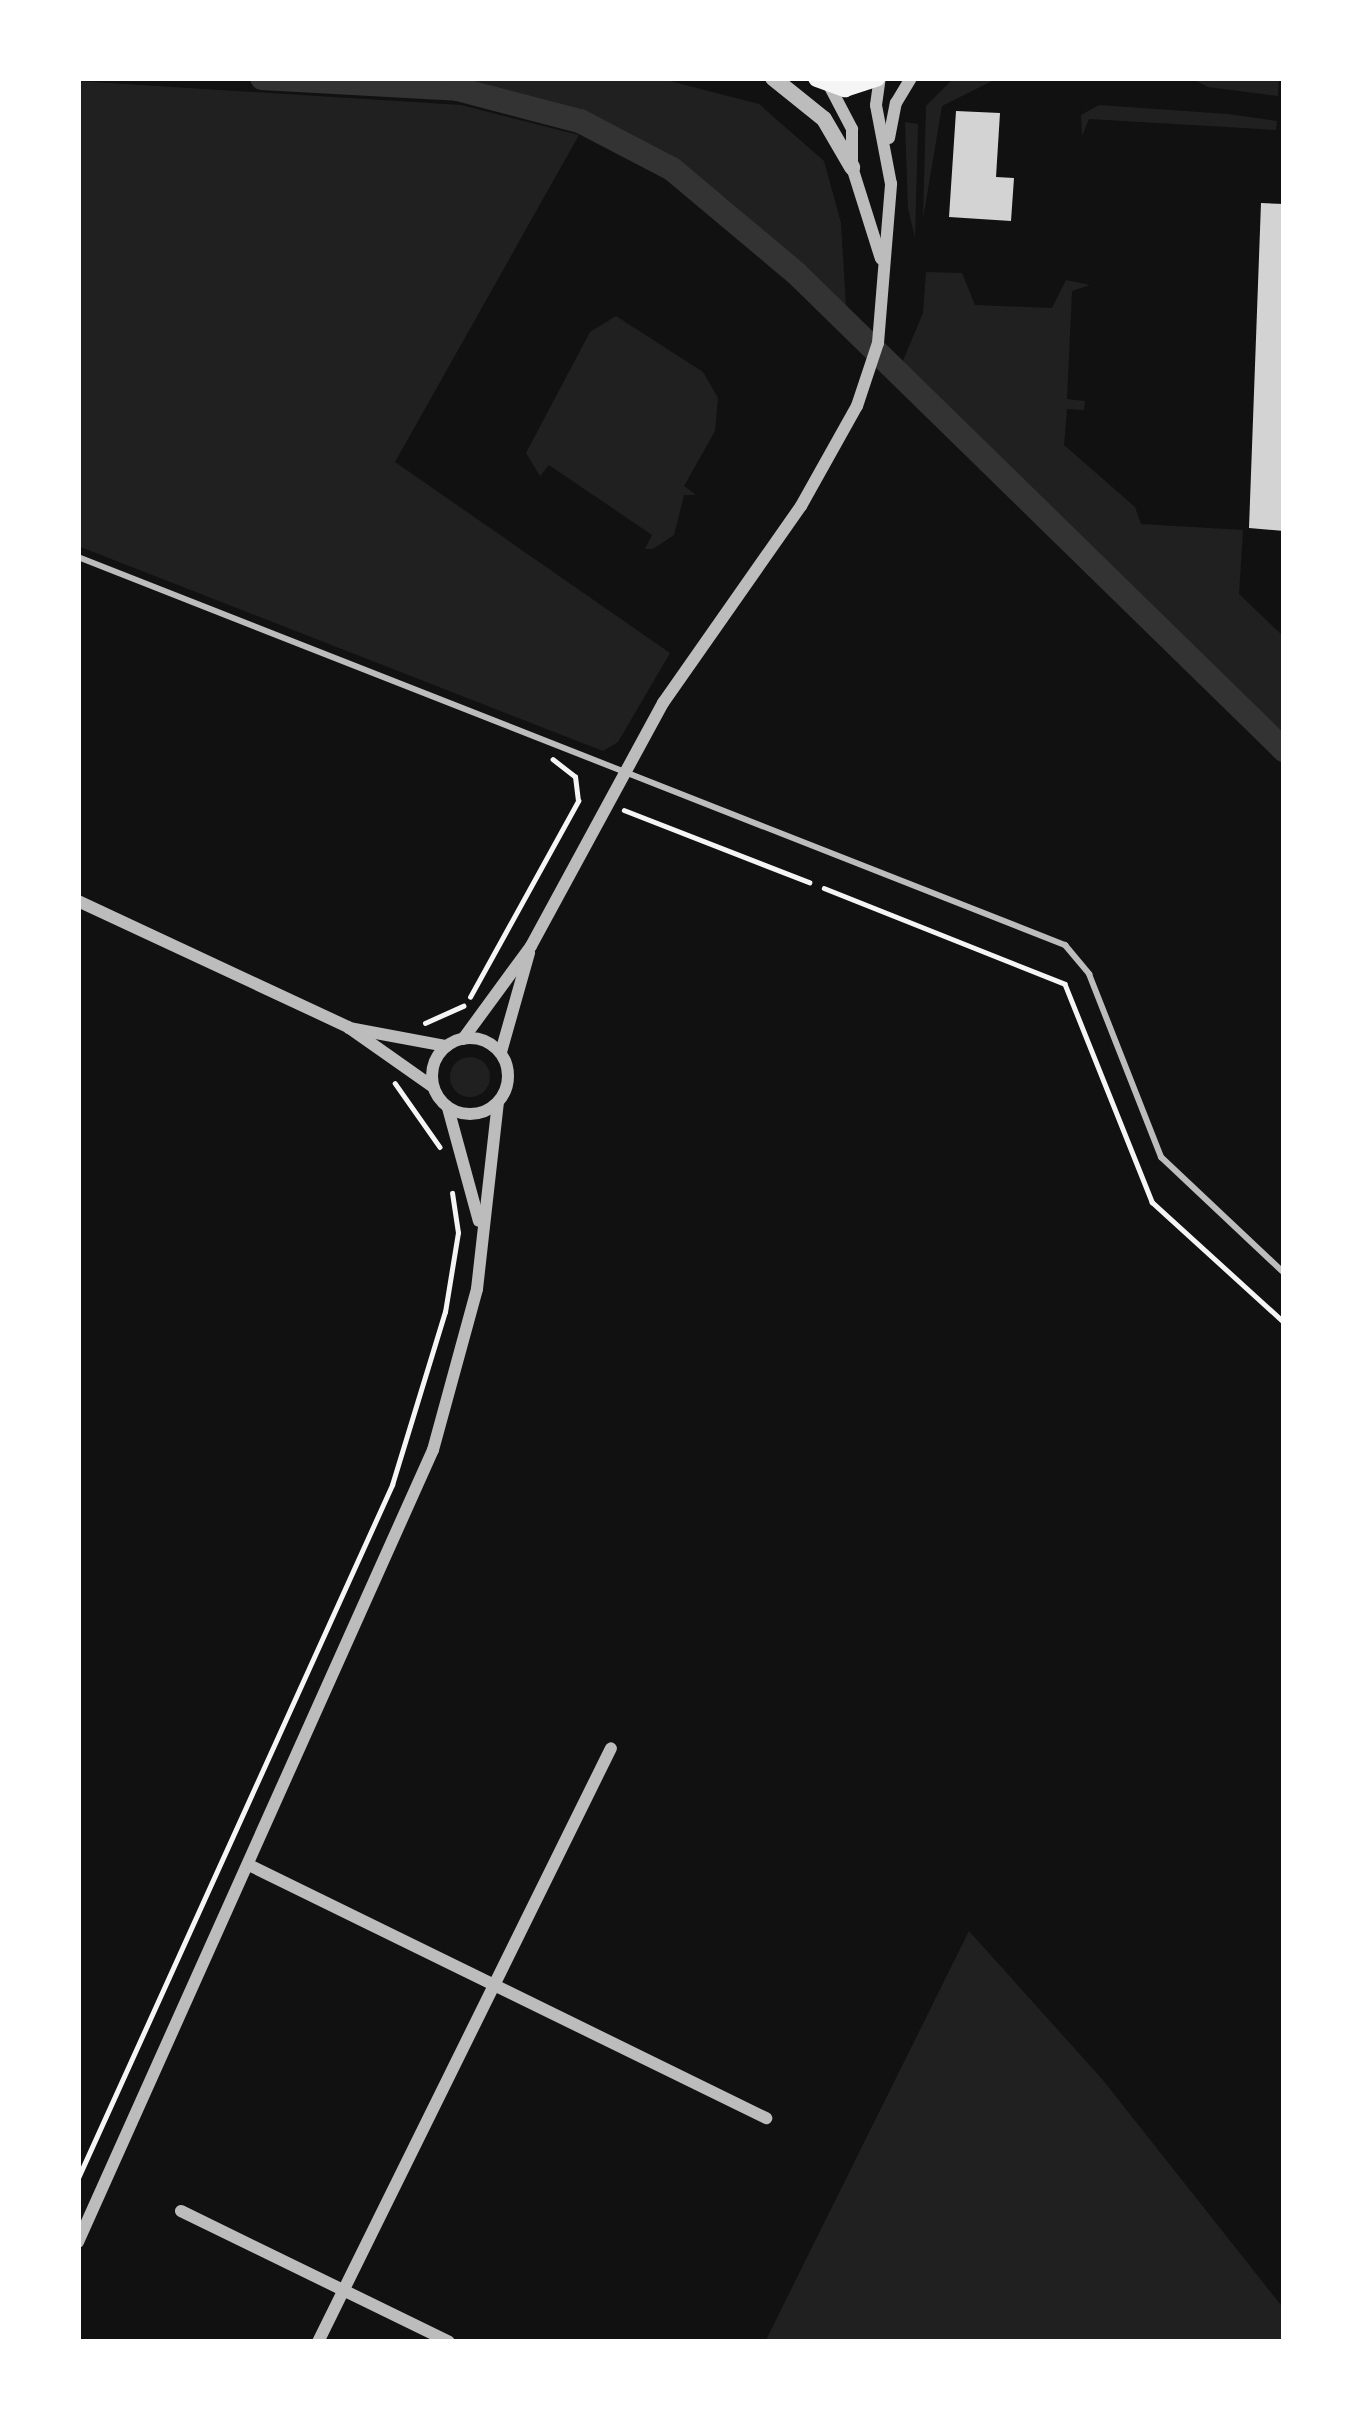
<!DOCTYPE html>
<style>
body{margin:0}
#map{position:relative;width:1362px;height:2420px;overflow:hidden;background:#111;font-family:"Space Grotesk",sans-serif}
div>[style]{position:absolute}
.green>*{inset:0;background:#202020}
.round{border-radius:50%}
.canal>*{height:24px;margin:-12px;padding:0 12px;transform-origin:12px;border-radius:12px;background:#333}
.building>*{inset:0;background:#d3d3d3}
.path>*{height:4.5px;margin:-2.25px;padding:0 2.25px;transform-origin:2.25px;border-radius:2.25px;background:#f5f5f5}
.service>*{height:6px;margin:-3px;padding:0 3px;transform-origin:3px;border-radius:3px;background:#bcbcbc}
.minor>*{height:12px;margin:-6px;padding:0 6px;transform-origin:6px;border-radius:6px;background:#bcbcbc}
.minor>.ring{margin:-6px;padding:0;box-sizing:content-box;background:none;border:12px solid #bcbcbc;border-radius:50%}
.tertiary>*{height:16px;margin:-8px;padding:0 8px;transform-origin:8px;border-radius:8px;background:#bcbcbc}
.secondary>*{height:18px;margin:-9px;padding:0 9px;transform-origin:9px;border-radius:9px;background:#f5f5f5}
span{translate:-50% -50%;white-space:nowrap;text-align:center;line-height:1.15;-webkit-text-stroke:12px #fff;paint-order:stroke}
.frame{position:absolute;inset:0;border:81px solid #fff;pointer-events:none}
</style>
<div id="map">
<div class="green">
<div style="clip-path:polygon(353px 78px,658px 78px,759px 104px,824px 161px,841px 223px,846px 307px,727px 199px,598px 121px,449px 83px)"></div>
<div style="clip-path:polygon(998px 78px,942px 106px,923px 219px,926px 106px,953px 79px)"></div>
<div style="clip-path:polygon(1191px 78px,1279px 78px,1278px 96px,1208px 87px)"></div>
<div style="clip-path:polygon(78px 81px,461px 105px,579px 135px,395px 462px,670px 653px,618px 742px,603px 751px,78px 546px)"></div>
<div style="clip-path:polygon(1099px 105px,1228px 114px,1277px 121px,1276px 130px,1089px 119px,1082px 136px,1081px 115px)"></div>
<div style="clip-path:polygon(905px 122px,918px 124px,915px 238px,908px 208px)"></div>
<div style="clip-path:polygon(926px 272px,962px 273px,975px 305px,1052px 308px,1066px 280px,1090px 285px,1072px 291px,1067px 399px,1085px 401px,1084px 410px,1067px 409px,1064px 445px,1135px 507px,1141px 524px,1243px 530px,1239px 594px,1284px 637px,1284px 741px,902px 363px,923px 313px)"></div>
<div style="clip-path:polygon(616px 316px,703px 372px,718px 398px,715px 431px,684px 486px,696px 495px,684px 495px,674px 535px,653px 549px,645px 549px,652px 535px,549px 465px,540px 476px,526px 453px,590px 332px)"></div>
<div class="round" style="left:450px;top:1057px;width:40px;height:40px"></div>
<div style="clip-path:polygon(969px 1931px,1102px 2079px,1284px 2309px,1284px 2342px,765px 2342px)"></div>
</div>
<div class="canal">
<div style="left:262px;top:78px;width:195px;rotate:3.2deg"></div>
<div style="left:457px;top:89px;width:127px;rotate:14.6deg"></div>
<div style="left:580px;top:121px;width:104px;rotate:27.6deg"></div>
<div style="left:672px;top:169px;width:163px;rotate:40deg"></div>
<div style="left:797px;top:274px;width:681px;rotate:44.35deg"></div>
</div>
<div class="building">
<div style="clip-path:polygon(956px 111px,1000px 113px,996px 177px,1014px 178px,1011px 221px,949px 217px)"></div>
<div style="clip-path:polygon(1261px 203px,1284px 204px,1284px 531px,1249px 528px)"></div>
</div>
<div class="path">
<div style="left:624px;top:810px;width:199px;rotate:21.3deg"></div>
<div style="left:824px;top:888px;width:259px;rotate:21.7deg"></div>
<div style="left:1065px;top:984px;width:235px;rotate:68.2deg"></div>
<div style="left:1152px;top:1202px;width:178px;rotate:42.3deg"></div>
<div style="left:470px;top:997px;width:224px;rotate:-61.1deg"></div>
<div style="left:578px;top:801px;width:24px;rotate:-97deg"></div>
<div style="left:575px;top:777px;width:28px;rotate:-142deg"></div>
<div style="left:425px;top:1023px;width:42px;rotate:-24.1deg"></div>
<div style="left:395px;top:1083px;width:78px;rotate:54.9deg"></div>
<div style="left:78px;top:2178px;width:761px;rotate:-65.62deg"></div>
<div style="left:392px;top:1485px;width:181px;rotate:-73deg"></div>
<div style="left:445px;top:1312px;width:80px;rotate:-80.7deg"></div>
<div style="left:458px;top:1233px;width:40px;rotate:-98.5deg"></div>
</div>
<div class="service">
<div style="left:78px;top:557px;width:1061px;rotate:21.46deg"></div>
<div style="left:1065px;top:945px;width:38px;rotate:50deg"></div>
<div style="left:1089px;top:974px;width:197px;rotate:68.5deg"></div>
<div style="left:1161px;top:1157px;width:169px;rotate:43.3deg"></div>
</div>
<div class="minor">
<div style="left:829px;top:85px;width:50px;rotate:62.4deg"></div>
<div style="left:852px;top:129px;width:38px;rotate:90deg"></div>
<div style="left:852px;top:167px;width:96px;rotate:72.5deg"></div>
<div style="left:889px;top:138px;width:36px;rotate:-79deg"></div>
<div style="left:896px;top:103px;width:29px;rotate:-59deg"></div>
<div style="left:78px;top:901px;width:298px;rotate:25deg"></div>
<div style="left:348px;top:1027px;width:104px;rotate:35.2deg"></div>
<div style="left:349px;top:1028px;width:99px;rotate:10.5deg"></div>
<div class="ring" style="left:432px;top:1038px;width:64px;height:64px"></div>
<div style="left:463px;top:1039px;width:115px;rotate:-53.8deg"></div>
<div style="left:531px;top:946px;width:277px;rotate:-61.5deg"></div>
<div style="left:663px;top:703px;width:241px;rotate:-55deg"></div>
<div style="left:801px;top:506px;width:115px;rotate:-60.8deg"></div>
<div style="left:857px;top:406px;width:66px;rotate:-71.6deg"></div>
<div style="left:878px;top:343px;width:160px;rotate:-85.3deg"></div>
<div style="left:891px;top:184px;width:80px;rotate:-100.8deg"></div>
<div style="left:876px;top:105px;width:27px;rotate:-82deg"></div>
<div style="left:501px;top:1052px;width:103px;rotate:-74.2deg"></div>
<div style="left:448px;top:1108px;width:117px;rotate:74.7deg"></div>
<div style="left:249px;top:1865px;width:576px;rotate:26.08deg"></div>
<div style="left:181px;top:2211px;width:298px;rotate:26deg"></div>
<div style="left:78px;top:2242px;width:868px;rotate:-65.86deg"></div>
<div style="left:433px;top:1450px;width:167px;rotate:-74.7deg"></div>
<div style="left:477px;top:1289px;width:187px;rotate:-83.6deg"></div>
<div style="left:318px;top:2342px;width:662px;rotate:-63.74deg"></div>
</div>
<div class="tertiary">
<div style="left:773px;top:78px;width:65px;rotate:38.8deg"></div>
<div style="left:824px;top:119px;width:56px;rotate:59.7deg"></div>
</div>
<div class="secondary">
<div style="left:817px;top:78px;width:30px;rotate:20deg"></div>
<div style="left:845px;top:88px;width:33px;rotate:-18deg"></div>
</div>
<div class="frame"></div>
</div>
